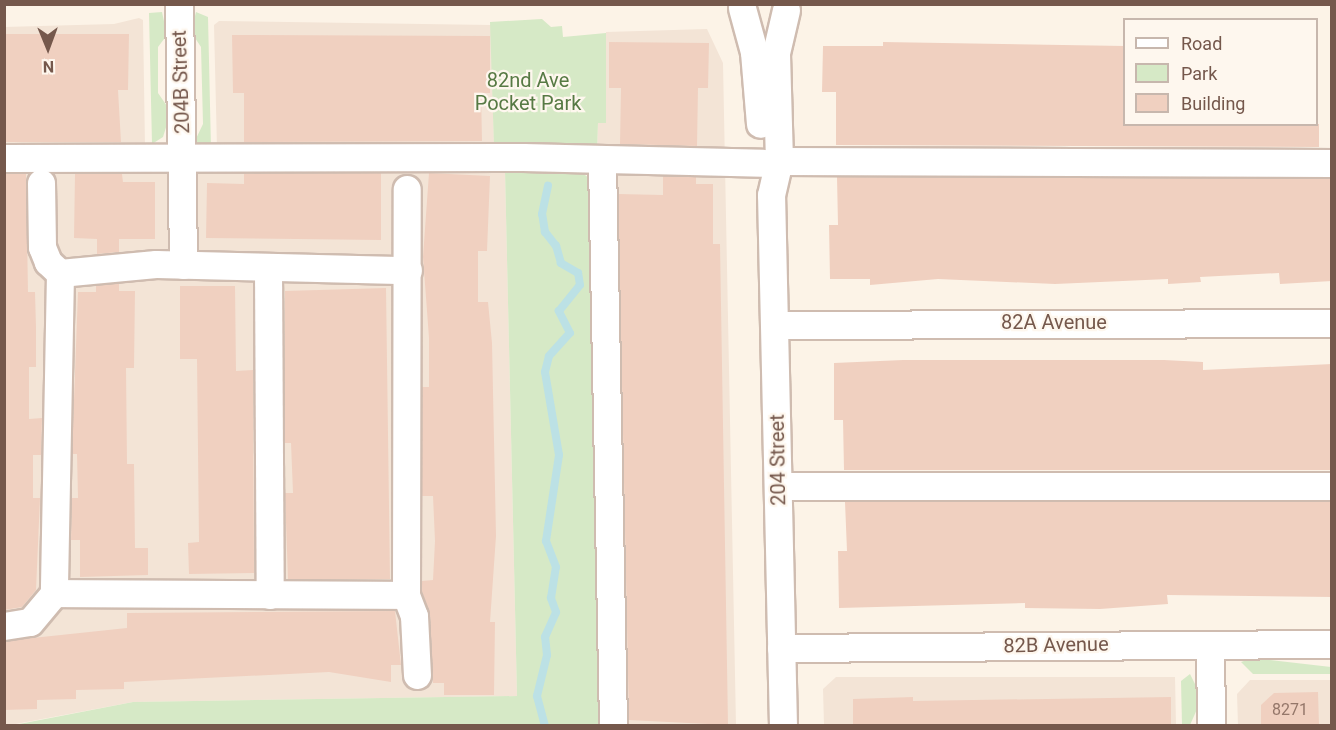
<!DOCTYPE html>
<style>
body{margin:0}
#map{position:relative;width:1336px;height:730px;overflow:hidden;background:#fcf3e7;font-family:Roboto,sans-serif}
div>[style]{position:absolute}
.residential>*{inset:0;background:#f3e4d6}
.green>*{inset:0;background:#d6e9c6}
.stream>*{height:8px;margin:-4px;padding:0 4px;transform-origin:4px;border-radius:4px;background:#bce1e5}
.building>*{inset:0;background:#f0d0c0}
.roads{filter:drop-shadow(2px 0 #cfbcb0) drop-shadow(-2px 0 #cfbcb0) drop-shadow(0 2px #cfbcb0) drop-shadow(0 -2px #cfbcb0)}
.minor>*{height:27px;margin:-13.5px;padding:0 13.5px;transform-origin:13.5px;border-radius:13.5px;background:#fff}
span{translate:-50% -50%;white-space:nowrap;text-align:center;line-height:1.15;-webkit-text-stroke:4.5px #fef7ee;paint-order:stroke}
.number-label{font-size:16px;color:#947669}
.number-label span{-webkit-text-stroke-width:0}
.park-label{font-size:20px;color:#577a44}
.street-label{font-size:20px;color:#75584c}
.frame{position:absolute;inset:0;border:6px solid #75584c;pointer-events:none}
.legend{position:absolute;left:1123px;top:18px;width:195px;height:108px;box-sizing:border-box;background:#fef7ee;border:2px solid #c7b7ad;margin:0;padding:8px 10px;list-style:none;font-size:18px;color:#75584c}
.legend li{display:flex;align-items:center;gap:12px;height:30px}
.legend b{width:30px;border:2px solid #c7b7ad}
.north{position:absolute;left:18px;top:18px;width:60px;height:60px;-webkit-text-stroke:4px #fef7ee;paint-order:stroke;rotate:179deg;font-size:16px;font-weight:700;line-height:24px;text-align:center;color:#75584c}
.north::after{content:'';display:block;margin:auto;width:21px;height:27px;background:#75584c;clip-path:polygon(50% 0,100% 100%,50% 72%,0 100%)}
</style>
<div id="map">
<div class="residential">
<div style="clip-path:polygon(139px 18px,143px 20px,145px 147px,5px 146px,4px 27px,114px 24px)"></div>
<div style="clip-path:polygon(219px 21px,491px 25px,494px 148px,597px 150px,598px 122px,606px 122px,606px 32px,707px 29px,723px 63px,736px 725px,601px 725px,589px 178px,586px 174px,505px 171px,517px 696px,133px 702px,5px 726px,5px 170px,504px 171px,217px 149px,214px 25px)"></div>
<div style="clip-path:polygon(836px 677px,1175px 677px,1176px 725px,824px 725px,823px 689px)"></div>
<div style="clip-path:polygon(1250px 680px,1331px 680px,1331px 725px,1238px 725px,1237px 694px)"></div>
</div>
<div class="green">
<div style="clip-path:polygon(162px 12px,167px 35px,158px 47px,158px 93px,167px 106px,168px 121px,163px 137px,152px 144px,149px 13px)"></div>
<div style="clip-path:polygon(196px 12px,208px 17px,211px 149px,193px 145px,203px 124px,201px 47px,191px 32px)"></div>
<div style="clip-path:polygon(542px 19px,551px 27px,562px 26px,563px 37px,606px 33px,606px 123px,598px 123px,597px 151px,494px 148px,490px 22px)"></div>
<div style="clip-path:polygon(505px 171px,581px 172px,589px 178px,601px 725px,9px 726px,133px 702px,517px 696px)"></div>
<div style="clip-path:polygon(1253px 658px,1331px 667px,1331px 674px,1253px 674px,1241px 662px)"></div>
<div style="clip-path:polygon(1190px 674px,1198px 690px,1198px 707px,1190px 725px,1182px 725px,1181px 681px)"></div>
</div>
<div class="stream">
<div style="left:545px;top:726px;width:31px;rotate:-105deg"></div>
<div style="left:537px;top:696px;width:42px;rotate:-76.3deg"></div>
<div style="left:547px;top:655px;width:18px;rotate:-96deg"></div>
<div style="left:545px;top:637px;width:27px;rotate:-66deg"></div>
<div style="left:556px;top:612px;width:15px;rotate:-110deg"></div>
<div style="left:551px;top:598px;width:31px;rotate:-81deg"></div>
<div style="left:556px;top:567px;width:28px;rotate:-111deg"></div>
<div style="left:546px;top:541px;width:87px;rotate:-81.4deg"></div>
<div style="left:559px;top:455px;width:84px;rotate:-99.6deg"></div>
<div style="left:545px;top:372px;width:16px;rotate:-76deg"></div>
<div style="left:549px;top:356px;width:31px;rotate:-48deg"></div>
<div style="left:570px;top:333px;width:25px;rotate:-117deg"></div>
<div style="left:559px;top:311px;width:33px;rotate:-51deg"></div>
<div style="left:580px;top:285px;width:12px;rotate:-99deg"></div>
<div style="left:578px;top:273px;width:20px;rotate:-150deg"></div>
<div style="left:561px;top:263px;width:18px;rotate:-106deg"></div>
<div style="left:556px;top:246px;width:18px;rotate:-128deg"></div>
<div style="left:545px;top:232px;width:18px;rotate:-99deg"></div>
<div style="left:542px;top:214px;width:29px;rotate:-78deg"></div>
</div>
<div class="building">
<div style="clip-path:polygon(4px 34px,129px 34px,128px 90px,118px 90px,121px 142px,4px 142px)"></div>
<div style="clip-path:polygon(232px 35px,490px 36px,490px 93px,481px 93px,482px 141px,244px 142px,244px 93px,233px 93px)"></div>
<div style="clip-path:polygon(609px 42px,709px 43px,708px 88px,698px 88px,697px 146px,620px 144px,621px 88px,609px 88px)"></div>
<div style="clip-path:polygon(883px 42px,1125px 46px,1125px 124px,1319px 124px,1319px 147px,836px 145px,836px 92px,822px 92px,823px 46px,883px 46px)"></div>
<div style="clip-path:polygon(244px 173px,381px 173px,381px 240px,206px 238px,207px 183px,244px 184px)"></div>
<div style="clip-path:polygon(429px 173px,490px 176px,487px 251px,478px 251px,478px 302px,488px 302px,492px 343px,496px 536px,490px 622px,495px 622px,494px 695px,444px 695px,444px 683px,433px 683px,430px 615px,422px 592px,422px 581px,433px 580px,435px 541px,433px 496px,422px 496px,422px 387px,429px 387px,429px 338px,423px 257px)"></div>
<div style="clip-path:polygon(4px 174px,26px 174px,28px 292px,35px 292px,36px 327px,36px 367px,29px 367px,29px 419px,42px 418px,41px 455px,33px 455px,33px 498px,40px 498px,36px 590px,22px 607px,4px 610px)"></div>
<div style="clip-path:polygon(75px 174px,122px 174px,123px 182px,155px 182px,155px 239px,119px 239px,119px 252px,97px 254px,97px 239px,74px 238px)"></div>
<div style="clip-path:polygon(663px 176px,696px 177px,696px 184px,713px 184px,713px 244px,720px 244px,728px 725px,629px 720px,618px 194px,663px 195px)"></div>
<div style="clip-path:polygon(837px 177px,1332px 179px,1332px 281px,1280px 284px,1279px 273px,1200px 277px,1201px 282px,1168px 284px,1168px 279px,1055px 284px,938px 279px,870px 285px,870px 279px,830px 279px,829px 225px,838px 225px)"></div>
<div style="clip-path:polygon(119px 283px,119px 291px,135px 291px,134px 368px,126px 368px,127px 464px,134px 464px,135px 548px,148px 548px,148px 575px,80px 577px,80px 540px,71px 540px,72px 498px,78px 498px,77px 454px,72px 454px,78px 292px,96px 292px,96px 285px)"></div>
<div style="clip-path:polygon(180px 286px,235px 286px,236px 371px,253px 370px,254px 573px,189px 574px,188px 543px,199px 542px,197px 359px,180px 359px)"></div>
<div style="clip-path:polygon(386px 288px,390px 579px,288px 579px,285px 493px,293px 493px,291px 443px,285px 443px,285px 291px)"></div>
<div style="clip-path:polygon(903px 360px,1164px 360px,1203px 362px,1203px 370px,1332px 364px,1332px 470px,844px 470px,843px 420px,834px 420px,834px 363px)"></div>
<div style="clip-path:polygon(845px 502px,1332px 502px,1332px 597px,1167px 595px,1168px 604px,1100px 609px,1025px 608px,1025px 603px,839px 608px,838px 551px,847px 551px)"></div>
<div style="clip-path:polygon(395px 611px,401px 665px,391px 665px,391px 682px,329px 672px,124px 682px,124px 689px,76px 690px,76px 699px,37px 700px,37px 709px,4px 710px,4px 641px,127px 628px,127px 613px)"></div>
<div style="clip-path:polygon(1318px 692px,1319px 726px,1261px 726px,1261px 705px,1274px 693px)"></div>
<div style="clip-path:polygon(913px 697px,913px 701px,1171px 697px,1171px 726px,853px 726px,853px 699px)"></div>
</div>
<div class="roads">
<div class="minor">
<div style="left:179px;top:4px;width:261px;rotate:89.1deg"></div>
<div style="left:742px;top:8px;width:46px;rotate:74.7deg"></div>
<div style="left:754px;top:52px;width:72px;rotate:85.2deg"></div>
<div style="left:4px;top:158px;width:519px;rotate:-0.11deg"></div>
<div style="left:523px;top:157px;width:239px;rotate:1.4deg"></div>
<div style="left:779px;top:161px;width:553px;rotate:0.21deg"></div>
<div style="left:602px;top:162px;width:564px;rotate:88.88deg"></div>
<div style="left:41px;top:183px;width:64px;rotate:89.1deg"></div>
<div style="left:42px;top:247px;width:16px;rotate:68deg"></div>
<div style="left:48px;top:262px;width:16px;rotate:43deg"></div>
<div style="left:60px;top:273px;width:320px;rotate:91.1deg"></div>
<div style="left:54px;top:593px;width:352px;rotate:0.3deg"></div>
<div style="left:406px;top:595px;width:406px;rotate:-89.9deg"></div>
<div style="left:268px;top:267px;width:328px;rotate:89.7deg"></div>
<div style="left:60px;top:273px;width:96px;rotate:-5.4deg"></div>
<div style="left:156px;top:264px;width:252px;rotate:1.4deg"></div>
<div style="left:776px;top:325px;width:556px;rotate:-0.21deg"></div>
<div style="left:779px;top:486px;width:553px"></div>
<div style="left:406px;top:595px;width:22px;rotate:69deg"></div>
<div style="left:414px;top:616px;width:59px;rotate:87.1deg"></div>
<div style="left:4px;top:626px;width:26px;rotate:-9deg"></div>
<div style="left:30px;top:622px;width:38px;rotate:-50deg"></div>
<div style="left:1210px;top:645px;width:81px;rotate:89.3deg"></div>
<div style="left:781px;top:648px;width:551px;rotate:-0.42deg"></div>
<div style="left:783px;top:726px;width:531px;rotate:-91.29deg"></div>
<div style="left:771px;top:195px;width:35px;rotate:-77deg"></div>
<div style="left:779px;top:161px;width:108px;rotate:-91.6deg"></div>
<div style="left:776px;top:53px;width:44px;rotate:-76.9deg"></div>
</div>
</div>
<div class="number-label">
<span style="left:1290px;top:710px">8271</span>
</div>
<div class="park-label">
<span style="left:528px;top:92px">82nd Ave<br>Pocket Park</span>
</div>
<div class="street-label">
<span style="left:181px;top:82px;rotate:-92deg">204B Street</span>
<span style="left:1054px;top:322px">82A Avenue</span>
<span style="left:778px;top:460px;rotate:-91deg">204 Street</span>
<span style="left:1056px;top:645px;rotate:-1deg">82B Avenue</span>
</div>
<div class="frame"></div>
<ul class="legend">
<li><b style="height:8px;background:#fff"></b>Road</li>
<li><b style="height:16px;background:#d6e9c6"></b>Park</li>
<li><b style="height:16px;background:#f0d0c0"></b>Building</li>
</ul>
<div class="north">N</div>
</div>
